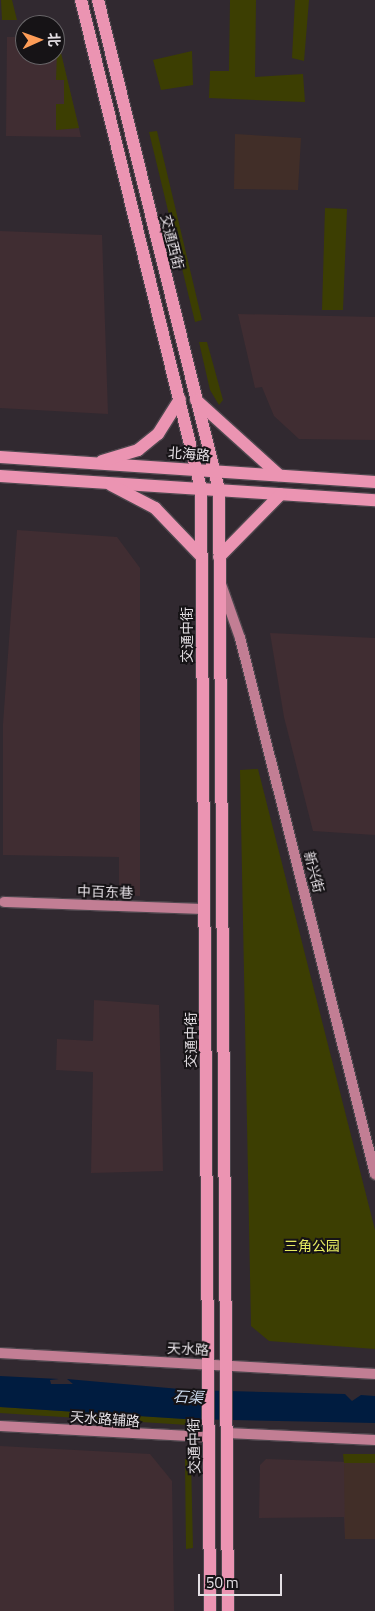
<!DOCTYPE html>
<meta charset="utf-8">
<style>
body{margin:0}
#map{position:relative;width:375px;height:1611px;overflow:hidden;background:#312930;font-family:"Titillium Web","Noto Sans SC",sans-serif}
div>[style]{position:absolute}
.commercial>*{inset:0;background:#402d32}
.education>*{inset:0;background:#412e28}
.green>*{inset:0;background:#3c3e02}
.water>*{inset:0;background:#001c40}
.roads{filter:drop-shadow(1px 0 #4e464d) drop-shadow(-1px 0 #4e464d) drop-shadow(0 1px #4e464d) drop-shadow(0 -1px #4e464d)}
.secondary>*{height:10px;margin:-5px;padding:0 5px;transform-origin:5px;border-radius:5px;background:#c27e94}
.primary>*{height:12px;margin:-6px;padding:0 6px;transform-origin:6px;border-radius:6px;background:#eb94b2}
span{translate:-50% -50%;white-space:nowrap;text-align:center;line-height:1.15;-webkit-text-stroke:4px #161316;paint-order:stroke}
.street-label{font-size:14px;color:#e4dfe4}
.park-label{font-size:14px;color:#e6eb61}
.water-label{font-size:15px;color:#c9d8eb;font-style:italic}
.north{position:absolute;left:15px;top:15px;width:50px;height:50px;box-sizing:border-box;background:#161316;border:1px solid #686568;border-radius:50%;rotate:88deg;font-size:14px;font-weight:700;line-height:20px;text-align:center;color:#e4dfe4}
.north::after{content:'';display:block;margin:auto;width:18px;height:22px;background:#fd9c57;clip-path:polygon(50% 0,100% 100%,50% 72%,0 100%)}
.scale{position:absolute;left:198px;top:1574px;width:84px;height:22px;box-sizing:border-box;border:2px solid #e4dfe4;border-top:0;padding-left:6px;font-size:15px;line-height:18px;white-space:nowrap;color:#e4dfe4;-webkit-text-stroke:4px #161316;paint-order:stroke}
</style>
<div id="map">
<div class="commercial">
<div style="clip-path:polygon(7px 37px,25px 37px,25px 55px,55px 55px,57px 37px,81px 137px,6px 136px)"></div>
<div style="clip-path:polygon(0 231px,102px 235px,108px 414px,0 408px)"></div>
<div style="clip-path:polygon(238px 314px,375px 317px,375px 440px,299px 439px,274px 416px,262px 387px,255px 388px)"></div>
<div style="clip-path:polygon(17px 530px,117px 537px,140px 568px,140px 896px,119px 895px,119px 857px,3px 855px,3px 724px)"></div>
<div style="clip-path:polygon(270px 633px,375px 638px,375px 835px,313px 831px,284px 717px)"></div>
<div style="clip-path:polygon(94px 1000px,159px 1005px,163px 1171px,91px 1173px,93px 1072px,56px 1070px,57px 1039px,93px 1041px)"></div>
<div style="clip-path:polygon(0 1446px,150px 1454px,172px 1481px,174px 1611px,0 1611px)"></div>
<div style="clip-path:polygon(266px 1459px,375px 1463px,375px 1539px,345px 1539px,344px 1517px,259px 1518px,260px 1465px)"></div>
</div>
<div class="education">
<div style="clip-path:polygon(235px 134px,301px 138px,298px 190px,234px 189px)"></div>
<div style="clip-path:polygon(344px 1463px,375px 1463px,375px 1539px,345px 1539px)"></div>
</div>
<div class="green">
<div style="clip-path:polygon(1px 0,12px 0,17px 20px,2px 20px)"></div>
<div style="clip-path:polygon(230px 0,256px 0,255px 77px,303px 74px,305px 102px,209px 98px,210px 71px,229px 71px)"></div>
<div style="clip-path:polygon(295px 0,309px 0,304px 61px,292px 58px)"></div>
<div style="clip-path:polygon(192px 51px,193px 85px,161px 90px,153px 60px)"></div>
<div style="clip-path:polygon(57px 52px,61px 53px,79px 128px,56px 130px,56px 104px,64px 104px,64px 80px,56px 80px)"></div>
<div style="clip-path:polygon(157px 131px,202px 320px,195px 322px,149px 132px)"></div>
<div style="clip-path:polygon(325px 208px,347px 209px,343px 310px,322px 310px)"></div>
<div style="clip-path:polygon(199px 342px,207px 342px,223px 400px,219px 405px,210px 390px)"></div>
<div style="clip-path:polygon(258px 769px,375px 1230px,375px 1349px,269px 1341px,251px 1326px,240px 770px)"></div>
<div style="clip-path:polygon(0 1407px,189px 1419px,188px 1425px,0 1413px)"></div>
<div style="clip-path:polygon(343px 1454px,375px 1454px,375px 1463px,344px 1463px)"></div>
<div style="clip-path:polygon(185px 1459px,191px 1459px,193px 1548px,186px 1549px)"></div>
</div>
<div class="water">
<div style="clip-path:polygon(0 1376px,59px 1379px,50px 1380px,51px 1384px,73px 1384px,67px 1379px,191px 1390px,345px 1394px,352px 1401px,361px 1395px,375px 1396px,375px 1423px,184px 1419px,0 1407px)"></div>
</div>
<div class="roads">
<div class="secondary">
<div style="left:222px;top:587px;width:54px;rotate:70.6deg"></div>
<div style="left:240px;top:638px;width:553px;rotate:75.86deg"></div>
<div style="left:4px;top:902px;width:201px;rotate:2deg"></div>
<div style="left:0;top:1353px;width:376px;rotate:3.2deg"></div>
<div style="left:0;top:1426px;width:209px;rotate:3deg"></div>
<div style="left:227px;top:1433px;width:148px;rotate:2.7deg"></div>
</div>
<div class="primary">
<div style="left:81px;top:0;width:504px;rotate:76.21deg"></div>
<div style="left:201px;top:489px;width:1122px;rotate:89.54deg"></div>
<div style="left:98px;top:0;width:505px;rotate:76.13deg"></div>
<div style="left:219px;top:490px;width:1121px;rotate:89.54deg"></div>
<div style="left:196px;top:400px;width:112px;rotate:42.1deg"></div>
<div style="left:0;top:457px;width:376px;rotate:3.8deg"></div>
<div style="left:102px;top:461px;width:38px;rotate:-17deg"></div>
<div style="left:138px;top:450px;width:26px;rotate:-39deg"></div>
<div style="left:158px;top:434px;width:41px;rotate:-57.8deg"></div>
<div style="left:0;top:476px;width:376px;rotate:3.7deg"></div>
<div style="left:111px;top:485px;width:50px;rotate:27.6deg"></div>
<div style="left:155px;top:508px;width:68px;rotate:46.2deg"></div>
<div style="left:219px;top:557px;width:88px;rotate:-45.5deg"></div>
</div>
</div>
<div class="street-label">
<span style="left:172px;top:242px;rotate:76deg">交通西街</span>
<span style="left:189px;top:454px;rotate:4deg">北海路</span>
<span style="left:187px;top:635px;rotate:-90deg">交通中街</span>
<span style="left:314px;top:872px;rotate:76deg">新兴街</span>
<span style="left:105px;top:892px;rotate:2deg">中百东巷</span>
<span style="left:191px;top:1040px;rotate:-90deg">交通中街</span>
<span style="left:188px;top:1349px;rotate:3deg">天水路</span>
<span style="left:105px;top:1419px;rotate:4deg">天水路辅路</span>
<span style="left:194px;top:1446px;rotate:-91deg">交通中街</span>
</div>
<div class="park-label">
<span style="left:312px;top:1246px">三角公园</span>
</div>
<div class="water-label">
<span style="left:188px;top:1397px;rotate:3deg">石渠</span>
</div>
<div class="north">北</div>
<div class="scale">50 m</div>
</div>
